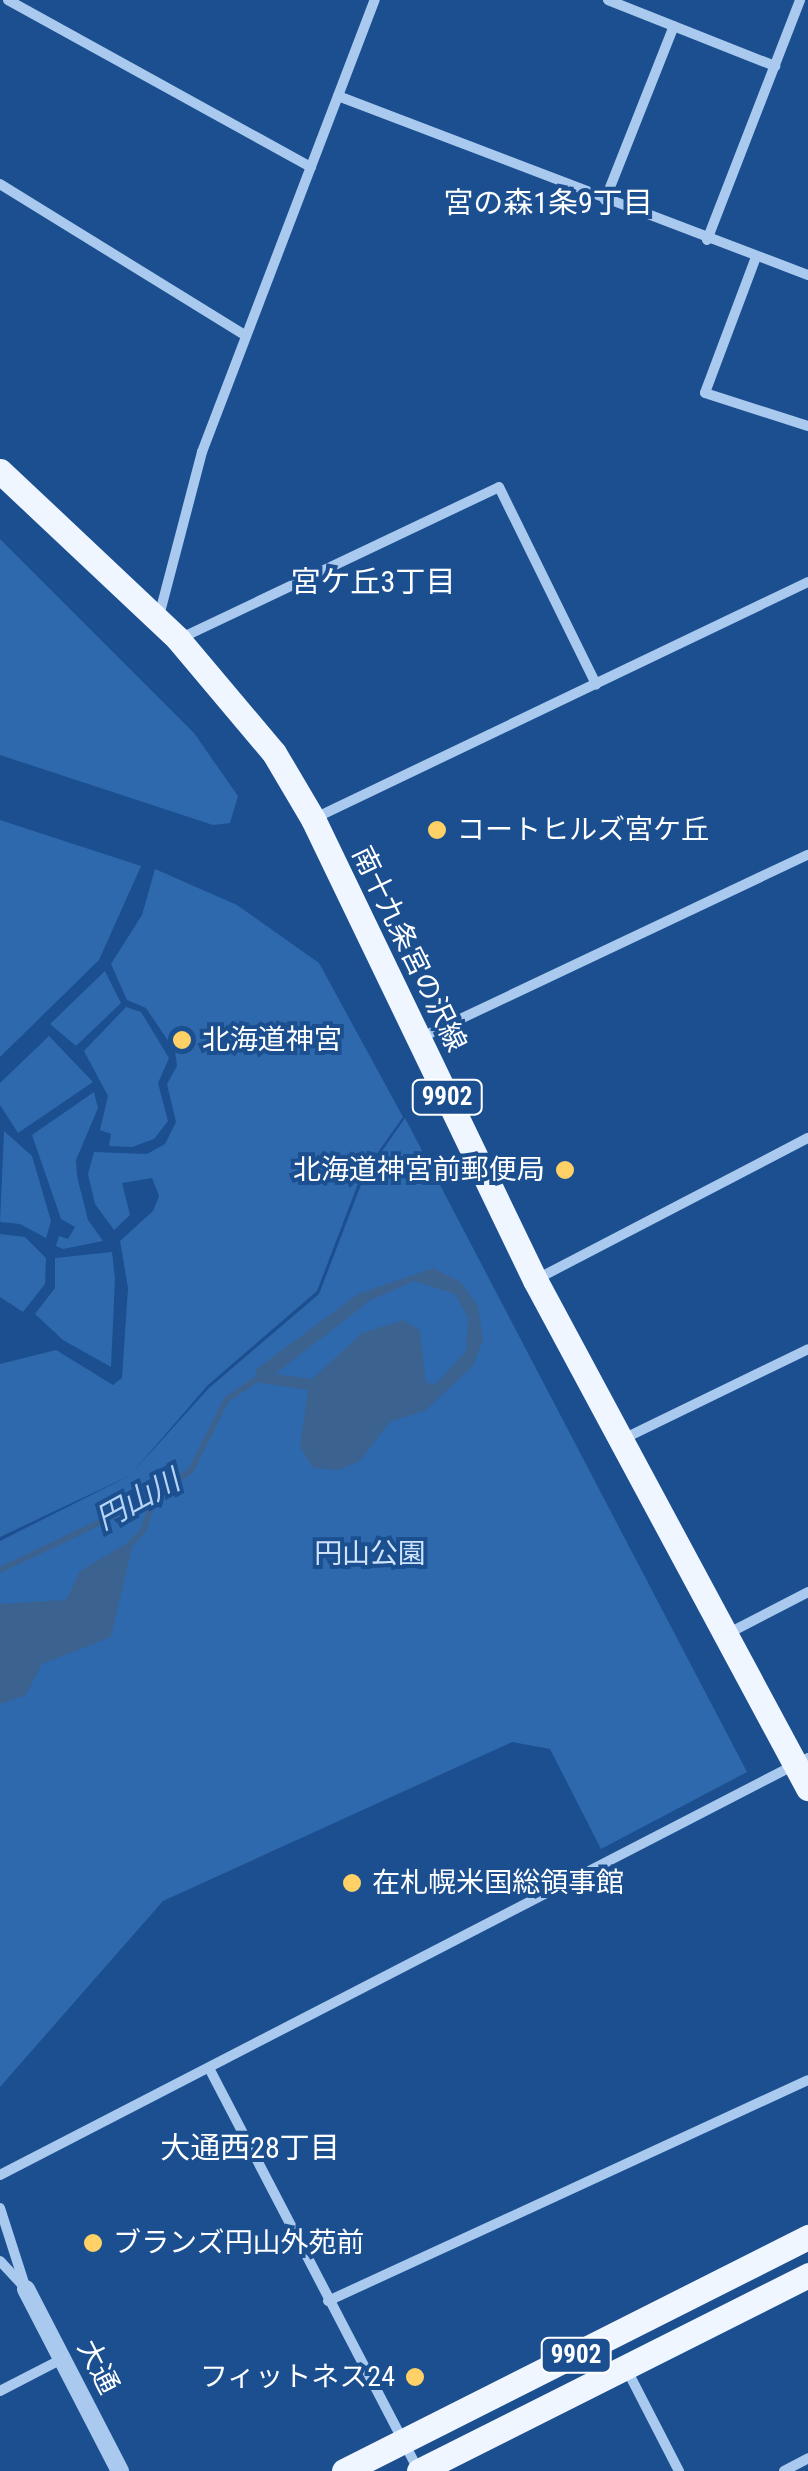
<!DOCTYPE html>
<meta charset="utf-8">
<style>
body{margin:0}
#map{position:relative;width:808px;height:2471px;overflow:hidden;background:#1b4f8f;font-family:"Roboto Condensed","Noto Sans JP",sans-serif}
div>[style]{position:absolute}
.green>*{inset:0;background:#2e69ad}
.water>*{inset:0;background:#3c6290}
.stream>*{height:6px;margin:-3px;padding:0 3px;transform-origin:3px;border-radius:3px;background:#3c6290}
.minor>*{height:10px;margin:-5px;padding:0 5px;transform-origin:5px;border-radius:5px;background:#a9c9ee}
.tertiary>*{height:18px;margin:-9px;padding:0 9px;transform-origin:9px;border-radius:9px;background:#a9c9ee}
.primary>*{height:25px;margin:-12.5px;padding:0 12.5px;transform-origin:12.5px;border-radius:12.5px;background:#f0f6ff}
.dots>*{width:28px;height:28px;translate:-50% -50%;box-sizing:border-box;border:5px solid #1b4f8f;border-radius:50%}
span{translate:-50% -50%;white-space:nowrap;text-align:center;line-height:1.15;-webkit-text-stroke:8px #1b4f8f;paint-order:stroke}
.shield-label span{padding:2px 8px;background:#1b4f8f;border:2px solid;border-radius:8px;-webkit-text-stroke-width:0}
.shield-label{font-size:25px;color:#fff;font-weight:700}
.poi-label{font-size:28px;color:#fff}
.left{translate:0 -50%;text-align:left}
.right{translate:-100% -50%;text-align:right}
.street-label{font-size:28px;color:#fff}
.park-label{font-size:28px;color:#cfe3fa}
.neighbourhood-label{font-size:30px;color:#fff}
.water-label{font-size:30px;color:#b5d3f5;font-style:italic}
</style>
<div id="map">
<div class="green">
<div style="clip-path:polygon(0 539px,194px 733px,238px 796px,230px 823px,213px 825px,0 755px)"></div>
<div style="clip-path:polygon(0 820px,141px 866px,99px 960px,0 1057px)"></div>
<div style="clip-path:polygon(155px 869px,237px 905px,319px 963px,403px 1117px,361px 1176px,317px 1291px,208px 1385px,131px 1474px,209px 1388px,319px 1294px,364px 1177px,405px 1118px,747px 1772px,601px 1849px,550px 1749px,512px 1742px,163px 1901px,0 2087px,0 1541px,131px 1475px,0 1537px,0 1364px,56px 1350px,113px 1385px,122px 1378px,128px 1288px,120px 1241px,153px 1211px,159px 1196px,152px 1178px,122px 1183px,130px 1215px,114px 1230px,95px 1204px,88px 1174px,94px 1152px,147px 1154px,165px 1144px,176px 1122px,167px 1084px,177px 1066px,175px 1051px,146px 1008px,127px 1000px,111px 964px,142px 915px)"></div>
<div style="clip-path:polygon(105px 971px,121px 1003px,76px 1046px,50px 1024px)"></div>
<div style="clip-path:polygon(126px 1007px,141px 1012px,169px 1058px,158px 1083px,168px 1121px,154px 1139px,132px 1147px,109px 1146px,111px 1134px,100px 1130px,108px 1096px,84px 1051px)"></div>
<div style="clip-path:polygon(49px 1036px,93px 1082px,18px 1133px,0 1105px,0 1083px)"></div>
<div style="clip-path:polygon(94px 1092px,98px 1108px,76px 1160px,77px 1176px,88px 1220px,103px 1241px,63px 1249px,56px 1246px,59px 1236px,68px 1239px,75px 1227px,61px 1219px,32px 1135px)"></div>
<div style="clip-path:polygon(4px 1131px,32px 1156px,51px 1221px,46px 1238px,20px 1224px,0 1222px)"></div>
<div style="clip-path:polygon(0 1234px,25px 1237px,46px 1258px,45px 1284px,23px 1312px,0 1297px)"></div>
<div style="clip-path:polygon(112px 1252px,115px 1279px,111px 1367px,63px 1340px,35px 1314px,55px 1288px,55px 1258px)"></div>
</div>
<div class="water">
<div style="clip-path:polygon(evenodd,433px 1268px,461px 1282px,478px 1306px,483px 1340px,473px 1366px,426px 1410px,390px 1422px,360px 1461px,338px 1470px,313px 1468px,300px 1446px,308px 1390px,260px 1383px,255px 1370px,358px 1294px,433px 1268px,414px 1281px,455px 1294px,468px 1318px,466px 1351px,436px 1384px,426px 1383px,420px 1330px,403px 1320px,362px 1333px,312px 1379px,275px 1374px,371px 1300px,414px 1281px)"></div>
<div style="clip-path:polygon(134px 1539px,111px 1637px,42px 1664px,26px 1695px,0 1704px,0 1604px,66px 1600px,80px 1571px)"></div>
</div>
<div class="stream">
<div style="left:131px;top:1543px;width:17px;rotate:-45deg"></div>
<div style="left:143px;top:1531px;width:36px;rotate:-71deg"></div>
<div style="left:0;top:1570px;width:172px;rotate:-25.5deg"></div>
<div style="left:155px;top:1496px;width:44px;rotate:-35.8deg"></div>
<div style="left:191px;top:1470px;width:80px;rotate:-63.1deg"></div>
<div style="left:227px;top:1399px;width:42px;rotate:-33.3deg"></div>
</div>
<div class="minor">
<div style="left:8px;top:0;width:346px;rotate:28.9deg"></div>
<div style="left:608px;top:0;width:180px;rotate:21.6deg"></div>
<div style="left:338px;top:96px;width:503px;rotate:20.85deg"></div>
<div style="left:0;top:184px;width:289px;rotate:31.7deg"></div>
<div style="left:605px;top:200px;width:187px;rotate:-68.4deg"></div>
<div style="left:707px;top:240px;width:257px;rotate:-68.8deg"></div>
<div style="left:756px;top:257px;width:145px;rotate:110.6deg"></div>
<div style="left:705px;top:393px;width:108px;rotate:17.8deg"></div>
<div style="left:159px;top:616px;width:170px;rotate:-75.3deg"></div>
<div style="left:202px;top:452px;width:484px;rotate:-69.1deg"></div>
<div style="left:179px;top:639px;width:354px;rotate:-25.4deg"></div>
<div style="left:499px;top:487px;width:220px;rotate:63.8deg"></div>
<div style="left:313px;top:819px;width:549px;rotate:-25.58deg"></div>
<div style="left:420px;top:1038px;width:429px;rotate:-25.3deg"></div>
<div style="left:535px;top:1280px;width:308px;rotate:-27.5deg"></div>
<div style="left:621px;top:1440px;width:208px;rotate:-25.9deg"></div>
<div style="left:727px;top:1634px;width:91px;rotate:-27.4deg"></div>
<div style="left:209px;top:2068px;width:453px;rotate:62.5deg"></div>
<div style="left:0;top:2175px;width:909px;rotate:-27.3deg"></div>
<div style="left:0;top:2208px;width:85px;rotate:72.2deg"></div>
<div style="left:0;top:2261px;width:37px;rotate:47deg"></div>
<div style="left:328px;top:2301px;width:528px;rotate:-24.72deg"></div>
<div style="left:627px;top:2370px;width:114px;rotate:62.8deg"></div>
<div style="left:0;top:2391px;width:70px;rotate:-27.3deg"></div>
<div style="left:784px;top:2471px;width:27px;rotate:-28deg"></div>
</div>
<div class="tertiary">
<div style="left:26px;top:2289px;width:205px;rotate:62.7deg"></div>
</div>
<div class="primary">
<div style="left:0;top:471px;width:245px;rotate:43.3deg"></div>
<div style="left:178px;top:639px;width:149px;rotate:49.9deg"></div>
<div style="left:274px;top:753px;width:77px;rotate:59.4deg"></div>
<div style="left:313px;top:819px;width:512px;rotate:64.29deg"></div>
<div style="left:535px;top:1280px;width:577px;rotate:61.75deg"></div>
<div style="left:344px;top:2471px;width:520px;rotate:-26.76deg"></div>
<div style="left:419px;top:2471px;width:436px;rotate:-26.7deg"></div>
</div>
<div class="dots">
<div style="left:437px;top:830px;background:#ffd166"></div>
<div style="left:182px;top:1040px;background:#ffd166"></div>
<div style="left:565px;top:1170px;background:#ffd166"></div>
<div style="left:352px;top:1883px;background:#ffd166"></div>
<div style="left:93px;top:2243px;background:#ffd166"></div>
<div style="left:415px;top:2377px;background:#ffd166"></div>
</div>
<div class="shield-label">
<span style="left:447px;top:1097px">9902</span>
<span style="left:576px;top:2355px">9902</span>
</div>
<div class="poi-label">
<span class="left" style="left:457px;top:830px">コートヒルズ宮ケ丘</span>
<span class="left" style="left:202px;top:1040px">北海道神宮</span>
<span class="right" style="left:545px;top:1170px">北海道神宮前郵便局</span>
<span class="left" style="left:372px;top:1883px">在札幌米国総領事館</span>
<span class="left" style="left:113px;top:2243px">ブランズ円山外苑前</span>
<span class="right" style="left:395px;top:2377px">フィットネス24</span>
</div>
<div class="street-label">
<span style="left:409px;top:949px;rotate:64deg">南十九条宮の沢線</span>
<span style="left:98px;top:2367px;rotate:63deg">大通</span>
</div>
<div class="park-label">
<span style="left:370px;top:1554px">円山公園</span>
</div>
<div class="neighbourhood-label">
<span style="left:548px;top:203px">宮の森1条9丁目</span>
<span style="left:373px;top:582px">宮ケ丘3丁目</span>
<span style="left:250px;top:2148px">大通西28丁目</span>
</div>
<div class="water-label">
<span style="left:138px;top:1500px;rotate:-29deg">円山川</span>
</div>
</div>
